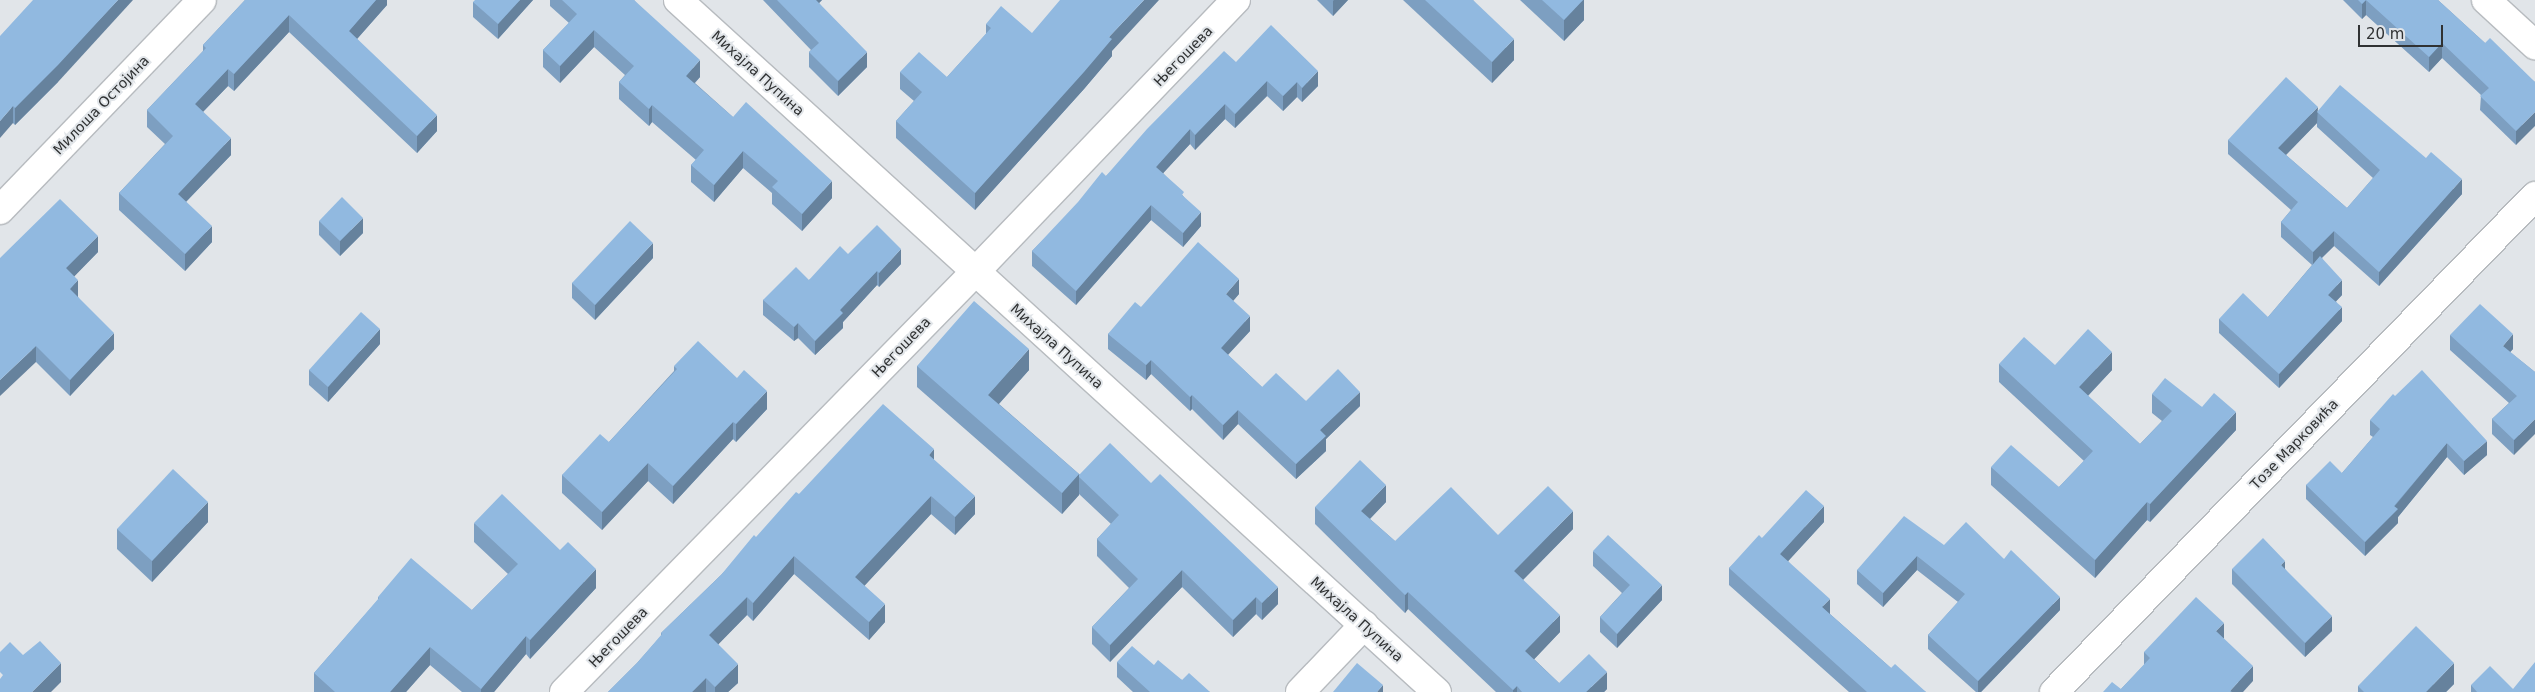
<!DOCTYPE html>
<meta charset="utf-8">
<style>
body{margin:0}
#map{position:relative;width:2535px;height:692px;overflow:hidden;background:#e1e5e9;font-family:"DejaVu Sans",sans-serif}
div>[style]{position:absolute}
.roads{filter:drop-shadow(1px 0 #b7bbbf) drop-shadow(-1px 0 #b7bbbf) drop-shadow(0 1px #b7bbbf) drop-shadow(0 -1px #b7bbbf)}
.minor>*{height:28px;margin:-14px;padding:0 14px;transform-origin:14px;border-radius:14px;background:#fff}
.wall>*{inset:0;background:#7d9fc1}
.shaded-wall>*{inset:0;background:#66829d}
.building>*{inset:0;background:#91b9e0}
span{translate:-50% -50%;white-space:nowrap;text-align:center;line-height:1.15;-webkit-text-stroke:4px #e1e5e9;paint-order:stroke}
.street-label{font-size:14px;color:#303233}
.scale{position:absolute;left:2358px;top:25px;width:85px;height:22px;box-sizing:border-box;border:2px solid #303233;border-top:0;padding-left:6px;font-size:15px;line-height:18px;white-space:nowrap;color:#303233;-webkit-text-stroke:4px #e1e5e9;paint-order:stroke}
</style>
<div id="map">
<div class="roads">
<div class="minor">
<div style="left:678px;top:0;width:1027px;rotate:42.36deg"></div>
<div style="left:2486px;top:0;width:67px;rotate:42.6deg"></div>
<div style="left:0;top:210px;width:291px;rotate:-46.1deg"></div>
<div style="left:564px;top:692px;width:588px;rotate:-45.62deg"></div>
<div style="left:975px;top:272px;width:377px;rotate:-46.2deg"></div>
<div style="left:1300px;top:692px;width:93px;rotate:-46.3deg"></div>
<div style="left:2054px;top:692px;width:691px;rotate:-45.88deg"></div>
</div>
</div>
<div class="wall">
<div style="clip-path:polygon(245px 0,387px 0,387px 5px,357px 39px,437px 131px,417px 153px,289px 32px,234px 91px,228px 86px,203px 112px,231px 155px,186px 202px,212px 242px,185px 271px,119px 210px,119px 193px,165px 144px,147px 127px,147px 110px,203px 51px,203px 45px)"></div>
<div style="clip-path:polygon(533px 0,498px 39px,473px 17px,473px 2px)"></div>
<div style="clip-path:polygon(550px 0,634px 0,700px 77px,695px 83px,733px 117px,832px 198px,802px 231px,772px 204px,772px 193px,743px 168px,714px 202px,691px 182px,691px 165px,696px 160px,652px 122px,649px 126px,619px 99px,619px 82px,625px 75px,594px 47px,560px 83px,543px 67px,543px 50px,569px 23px,550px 6px)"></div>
<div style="clip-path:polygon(763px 0,822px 0,819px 3px,867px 67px,838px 96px,809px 67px,809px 52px,811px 50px)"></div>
<div style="clip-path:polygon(1317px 0,1348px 0,1333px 16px)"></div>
<div style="clip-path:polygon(1403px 0,1473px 0,1514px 60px,1492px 83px)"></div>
<div style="clip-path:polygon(1520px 0,1584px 0,1584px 20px,1564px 41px)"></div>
<div style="clip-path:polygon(2343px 0,2438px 0,2485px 43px,2535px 82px,2516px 145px,2480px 110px,2481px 95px,2442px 58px,2429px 72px,2366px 15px,2362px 19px)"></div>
<div style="clip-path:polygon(986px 24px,1112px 51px,1112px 56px,1084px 89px,975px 210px,896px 138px,896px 121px,914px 101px,900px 89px,900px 72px,947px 77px,986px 34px)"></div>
<div style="clip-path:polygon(0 36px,58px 82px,15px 125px,13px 123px)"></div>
<div style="clip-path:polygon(1236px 62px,1318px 86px,1302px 102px,1297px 97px,1283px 111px,1267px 96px,1235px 128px,1225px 119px,1195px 150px,1190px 144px,1163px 173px,1184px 197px,1201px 226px,1183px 247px,1151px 220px,1076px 305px,1032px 266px,1032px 251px,1106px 176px)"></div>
<div style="clip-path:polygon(evenodd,2318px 112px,2462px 194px,2379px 286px,2334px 246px,2322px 258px,2342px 295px,2336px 301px,2342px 321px,2279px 388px,2219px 333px,2219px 319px,2268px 317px,2312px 265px,2281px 237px,2281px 222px,2291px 210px,2228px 154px,2228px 140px,2318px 112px,2317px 123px,2317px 127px,2373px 178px,2347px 208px,2286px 155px,2317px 123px)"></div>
<div style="clip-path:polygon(319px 221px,363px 233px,340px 256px,319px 235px)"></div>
<div style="clip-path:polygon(98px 252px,74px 276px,78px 297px,114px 349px,70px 396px,36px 362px,0 258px)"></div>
<div style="clip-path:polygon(848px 254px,901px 264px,879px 287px,877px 285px,843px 322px,843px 328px,815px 355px,798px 338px,794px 341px,763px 315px,763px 300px,809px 280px)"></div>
<div style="clip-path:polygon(653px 258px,595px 320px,572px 298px,572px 283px)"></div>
<div style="clip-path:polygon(1239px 294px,1233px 301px,1250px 331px,1228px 355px,1262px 387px,1306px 401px,1360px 406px,1326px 439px,1326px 451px,1296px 479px,1238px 424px,1223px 440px,1192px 409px,1190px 411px,1151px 374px,1146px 380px,1108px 349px,1108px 334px,1141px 307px)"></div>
<div style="clip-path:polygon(2450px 335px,2513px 349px,2510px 352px,2535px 372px,2514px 455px,2492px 434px,2492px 419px,2509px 403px,2450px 350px)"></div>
<div style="clip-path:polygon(380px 344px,328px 402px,309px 385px,309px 370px)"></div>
<div style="clip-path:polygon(1999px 364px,2055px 365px,2112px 370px,2088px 396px,2140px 444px,2162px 421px,2152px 413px,2152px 394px,2202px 407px,2236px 430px,2150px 522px,2147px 520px,2095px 578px,1991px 485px,1991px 467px,2059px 487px,2084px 461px,1999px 382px)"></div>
<div style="clip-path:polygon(674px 366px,767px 409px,736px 442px,733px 439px,673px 504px,648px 481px,602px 530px,562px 493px,562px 475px,609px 442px,674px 371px)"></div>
<div style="clip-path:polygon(917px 366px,1029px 370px,999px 404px,1079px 474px,1278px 604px,1262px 620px,1256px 614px,1233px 637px,1182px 587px,1110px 662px,1092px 644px,1092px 627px,1129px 588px,1097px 556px,1097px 539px,1111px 524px,1079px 494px,1079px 495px,1062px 514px,917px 387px)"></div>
<div style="clip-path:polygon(2370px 420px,2487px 455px,2464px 475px,2447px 457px,2398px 517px,2398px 523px,2365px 556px,2306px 499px,2306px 485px,2342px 473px,2373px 437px,2370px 435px)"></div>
<div style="clip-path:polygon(934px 460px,975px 514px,955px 535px,931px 514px,864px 586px,885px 622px,869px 640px,794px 574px,753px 621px,747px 615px,718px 644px,738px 683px,728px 692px,608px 692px,637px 663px,661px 636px,661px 633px,721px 575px,799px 494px)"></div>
<div style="clip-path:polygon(1386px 502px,1370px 519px,1395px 541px,1498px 535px,1573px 529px,1523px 580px,1560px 632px,1534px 659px,1559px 683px,1607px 689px,1604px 692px,1496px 692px,1408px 609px,1405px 613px,1315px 524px,1315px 507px)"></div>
<div style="clip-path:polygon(208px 522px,152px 582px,117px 549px,117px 529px)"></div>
<div style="clip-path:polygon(1824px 522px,1788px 561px,1830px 614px,1891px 668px,1926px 692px,1849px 692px,1729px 585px,1729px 568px,1762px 538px)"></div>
<div style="clip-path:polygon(474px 523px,596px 588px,530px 659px,526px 654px,494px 692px,462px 692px,430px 665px,406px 692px,314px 692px,314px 673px,378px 600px,378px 597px,472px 610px,508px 574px,474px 542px)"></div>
<div style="clip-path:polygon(1944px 545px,2004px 559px,2060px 610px,1981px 692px,1976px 692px,1928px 649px,1928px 635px,1958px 602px,1917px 570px,1883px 607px,1857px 584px,1857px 570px)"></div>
<div style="clip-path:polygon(1593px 551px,1662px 600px,1617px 648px,1600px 632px,1600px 617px,1622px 593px,1593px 566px)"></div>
<div style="clip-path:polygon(2232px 569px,2285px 569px,2332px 631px,2305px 657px,2232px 584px)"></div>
<div style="clip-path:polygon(2223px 638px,2253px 681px,2121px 689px,2144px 665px,2144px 652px)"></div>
<div style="clip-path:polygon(1117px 662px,1154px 665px,1182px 680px,1210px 692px,1133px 692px,1117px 677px)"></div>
<div style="clip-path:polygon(2454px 684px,2446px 692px,2358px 692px,2358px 686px)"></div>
<div style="clip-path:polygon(2471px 685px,2513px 689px,2535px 692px,2471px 692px)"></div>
</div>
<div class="shaded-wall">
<div style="clip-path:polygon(118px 0,133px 0,58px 82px,15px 125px,15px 108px)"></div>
<div style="clip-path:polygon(376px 0,387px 0,387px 5px,349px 48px,349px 31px)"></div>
<div style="clip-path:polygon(520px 0,533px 0,498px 39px,498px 24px)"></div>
<div style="clip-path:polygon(811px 0,822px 0,811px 11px)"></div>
<div style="clip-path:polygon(1144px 0,1159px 0,1112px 51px,1112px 56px,1084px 89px,975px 210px,975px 193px,1109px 37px)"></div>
<div style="clip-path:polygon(1334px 0,1348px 0,1333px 16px,1333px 1px)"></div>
<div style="clip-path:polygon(1583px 0,1584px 0,1584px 20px,1564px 41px,1564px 20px)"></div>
<div style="clip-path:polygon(2366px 0,2366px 15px,2362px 19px,2362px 4px)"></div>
<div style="clip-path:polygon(289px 15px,289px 32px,234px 91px,234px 74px)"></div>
<div style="clip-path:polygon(594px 30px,594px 47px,560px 83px,560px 66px)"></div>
<div style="clip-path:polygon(1514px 39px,1514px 60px,1492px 83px,1492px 62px)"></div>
<div style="clip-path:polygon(2442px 43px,2442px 58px,2429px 72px,2429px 57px)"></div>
<div style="clip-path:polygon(867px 52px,867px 67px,838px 96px,838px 81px)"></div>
<div style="clip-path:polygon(700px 60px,700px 77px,686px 92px,686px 76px)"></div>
<div style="clip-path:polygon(228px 69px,228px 86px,195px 120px,195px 104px)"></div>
<div style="clip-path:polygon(1318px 71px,1318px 86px,1302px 102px,1302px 88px)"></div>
<div style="clip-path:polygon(1267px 81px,1267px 96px,1235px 128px,1235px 114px)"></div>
<div style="clip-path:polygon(1297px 82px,1297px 97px,1283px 111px,1283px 96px)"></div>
<div style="clip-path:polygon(1225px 104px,1225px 119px,1195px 150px,1195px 135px)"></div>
<div style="clip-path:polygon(652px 105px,652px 122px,649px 126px,649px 109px)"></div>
<div style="clip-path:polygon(13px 106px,13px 123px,0 138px,0 121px)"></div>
<div style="clip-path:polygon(2318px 107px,2317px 123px,2278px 163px,2278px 148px)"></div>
<div style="clip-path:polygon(2535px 112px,2535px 126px,2516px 145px,2516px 131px)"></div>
<div style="clip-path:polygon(437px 115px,437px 131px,417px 153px,417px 136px)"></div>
<div style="clip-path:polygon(1190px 129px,1190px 144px,1156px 181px,1156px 167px)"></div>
<div style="clip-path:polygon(231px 138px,231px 155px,178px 210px,178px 194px)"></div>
<div style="clip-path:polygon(743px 151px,743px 168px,714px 202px,714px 185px)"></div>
<div style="clip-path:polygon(2462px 179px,2462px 194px,2379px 286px,2379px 272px)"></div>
<div style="clip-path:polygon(832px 181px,832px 198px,802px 231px,802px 214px)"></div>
<div style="clip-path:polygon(1151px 205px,1151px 220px,1076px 305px,1076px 291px)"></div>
<div style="clip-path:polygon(1201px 212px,1201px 226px,1183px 247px,1183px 233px)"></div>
<div style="clip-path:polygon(363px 218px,363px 233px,340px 256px,340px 241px)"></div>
<div style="clip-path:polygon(212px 226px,212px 242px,185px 271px,185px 254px)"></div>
<div style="clip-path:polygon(2334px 231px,2334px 246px,2313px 266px,2313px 252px)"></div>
<div style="clip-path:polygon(98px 236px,98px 252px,66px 285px,66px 268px)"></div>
<div style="clip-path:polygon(653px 243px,653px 258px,595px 320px,595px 305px)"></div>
<div style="clip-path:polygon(901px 249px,901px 264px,879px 287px,879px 273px)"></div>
<div style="clip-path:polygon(877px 271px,877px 285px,843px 322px,843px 328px,815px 355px,815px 341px,840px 310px)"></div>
<div style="clip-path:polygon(1239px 279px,1239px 294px,1226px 309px,1226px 294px)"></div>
<div style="clip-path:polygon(78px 280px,78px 297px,70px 305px,70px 289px)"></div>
<div style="clip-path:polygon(2342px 280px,2342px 295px,2328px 310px,2328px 295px)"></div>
<div style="clip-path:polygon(2342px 307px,2342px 321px,2279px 388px,2279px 374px)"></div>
<div style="clip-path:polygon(1250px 316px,1250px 331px,1221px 362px,1221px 348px)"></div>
<div style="clip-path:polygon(798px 323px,798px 338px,794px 341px,794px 327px)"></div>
<div style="clip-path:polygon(380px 329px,380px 344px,328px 402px,328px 387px)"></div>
<div style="clip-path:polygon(114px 333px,114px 349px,70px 396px,70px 380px)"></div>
<div style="clip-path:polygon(2513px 334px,2513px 349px,2503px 360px,2503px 346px)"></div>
<div style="clip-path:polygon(36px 346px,36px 362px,0 396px,0 380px)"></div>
<div style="clip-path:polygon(1029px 349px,1029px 370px,988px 416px,988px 395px)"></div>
<div style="clip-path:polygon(2112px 352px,2112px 370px,2079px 405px,2079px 387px)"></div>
<div style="clip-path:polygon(1151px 360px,1151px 374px,1146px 380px,1146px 365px)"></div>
<div style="clip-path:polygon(767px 391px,767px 409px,736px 442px,736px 424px)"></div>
<div style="clip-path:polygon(1360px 392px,1360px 406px,1326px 439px,1326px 451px,1296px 479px,1296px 464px,1320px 430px)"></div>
<div style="clip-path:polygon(1192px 395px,1192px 409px,1190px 411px,1190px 397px)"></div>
<div style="clip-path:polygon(1238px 410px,1238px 424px,1223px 440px,1223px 425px)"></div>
<div style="clip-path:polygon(2236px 412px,2236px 430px,2150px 522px,2150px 504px)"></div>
<div style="clip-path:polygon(2535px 419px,2535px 434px,2514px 455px,2514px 440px)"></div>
<div style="clip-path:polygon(733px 422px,733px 439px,673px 504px,673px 486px)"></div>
<div style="clip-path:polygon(2487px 441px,2487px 455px,2464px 475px,2464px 461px)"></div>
<div style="clip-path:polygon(2447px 443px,2447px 457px,2398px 517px,2398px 523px,2365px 556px,2365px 542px)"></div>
<div style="clip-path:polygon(934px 449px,934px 467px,929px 455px)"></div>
<div style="clip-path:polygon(648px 463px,648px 481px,602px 530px,602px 512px)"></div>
<div style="clip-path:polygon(1079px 474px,1079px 495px,1062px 514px,1062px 493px)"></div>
<div style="clip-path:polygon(1386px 485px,1386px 502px,1361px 528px,1361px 511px)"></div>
<div style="clip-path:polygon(931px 496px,931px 514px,855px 596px,855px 577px)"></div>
<div style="clip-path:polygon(975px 496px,975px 514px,955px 535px,955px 517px)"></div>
<div style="clip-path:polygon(208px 502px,208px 522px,152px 582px,152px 561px)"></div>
<div style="clip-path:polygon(2147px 502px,2147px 520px,2095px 578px,2095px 560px)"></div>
<div style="clip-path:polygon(1824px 506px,1824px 522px,1780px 570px,1780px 554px)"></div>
<div style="clip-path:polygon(1573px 511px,1573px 529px,1514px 589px,1514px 571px)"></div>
<div style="clip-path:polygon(794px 556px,794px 574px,753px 621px,753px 603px)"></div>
<div style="clip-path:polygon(1917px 556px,1917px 570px,1883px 607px,1883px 593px)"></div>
<div style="clip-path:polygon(2285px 561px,2285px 575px,2281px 565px)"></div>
<div style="clip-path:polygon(596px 569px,596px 588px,530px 659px,530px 640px)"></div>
<div style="clip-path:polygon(1182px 570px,1182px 587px,1110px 662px,1110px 645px)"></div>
<div style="clip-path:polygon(1662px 585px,1662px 600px,1617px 648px,1617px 634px)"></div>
<div style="clip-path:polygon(1278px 587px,1278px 604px,1262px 620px,1262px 603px)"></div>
<div style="clip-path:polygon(1408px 592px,1408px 609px,1405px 613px,1405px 595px)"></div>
<div style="clip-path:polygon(747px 597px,747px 615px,709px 654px,709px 635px)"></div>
<div style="clip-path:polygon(1256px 597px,1256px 614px,1233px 637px,1233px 620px)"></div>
<div style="clip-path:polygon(2060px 597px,2060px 610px,1981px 692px,1978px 692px,1978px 681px)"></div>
<div style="clip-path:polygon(1830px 599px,1830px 615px,1822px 607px)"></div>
<div style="clip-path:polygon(885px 604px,885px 622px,869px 640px,869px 622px)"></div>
<div style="clip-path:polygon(1560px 615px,1560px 632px,1525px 669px,1525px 651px)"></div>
<div style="clip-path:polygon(2332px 616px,2332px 631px,2305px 657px,2305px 643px)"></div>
<div style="clip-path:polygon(2224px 623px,2224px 638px,2216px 646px,2216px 631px)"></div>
<div style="clip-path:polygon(526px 636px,526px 654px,494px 692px,481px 692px,481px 689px)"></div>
<div style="clip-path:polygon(430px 647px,430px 665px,406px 692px,390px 692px)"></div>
<div style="clip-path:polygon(61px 663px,61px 682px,51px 692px,32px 692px)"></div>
<div style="clip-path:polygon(2454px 663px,2454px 684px,2446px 692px,2426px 692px)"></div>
<div style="clip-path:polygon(738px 664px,738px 683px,728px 692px,715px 692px,715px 687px)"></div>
<div style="clip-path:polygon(2253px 666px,2253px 681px,2243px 692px,2230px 692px,2230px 691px)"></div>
<div style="clip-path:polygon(1607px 672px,1607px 689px,1604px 692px,1586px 692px)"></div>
<div style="clip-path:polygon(706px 678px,706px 692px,692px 692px)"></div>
<div style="clip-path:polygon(1383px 685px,1383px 692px,1377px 692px)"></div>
<div style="clip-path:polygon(1517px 686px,1517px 692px,1513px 692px,1513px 690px)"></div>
</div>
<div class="building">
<div style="clip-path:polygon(33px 0,118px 0,58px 65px,15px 108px,13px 106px,0 121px,0 36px)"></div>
<div style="clip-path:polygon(245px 0,376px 0,349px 31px,437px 115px,417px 136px,289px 15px,234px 74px,228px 69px,195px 104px,231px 138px,178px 194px,212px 226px,185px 254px,119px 193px,173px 136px,147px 110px,206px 48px,203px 45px)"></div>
<div style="clip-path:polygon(475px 0,520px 0,498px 24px,473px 2px)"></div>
<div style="clip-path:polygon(562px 0,634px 0,700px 60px,686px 76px,733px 117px,746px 102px,832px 181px,802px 214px,772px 187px,778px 181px,743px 151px,714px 185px,691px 165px,704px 150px,652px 105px,649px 109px,619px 82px,634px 66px,594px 30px,560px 66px,543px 50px,577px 14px)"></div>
<div style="clip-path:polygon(777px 0,816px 0,867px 52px,838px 81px,809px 52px,819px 43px)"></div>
<div style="clip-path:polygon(1060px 0,1144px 0,1109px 37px,1112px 39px,1084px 72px,975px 193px,896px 121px,922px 92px,900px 72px,919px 52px,947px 77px,991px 28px,986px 24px,1001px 6px,1032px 33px)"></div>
<div style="clip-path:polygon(1425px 0,1473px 0,1514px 39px,1492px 62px)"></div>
<div style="clip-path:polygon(1542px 0,1583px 0,1564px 20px)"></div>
<div style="clip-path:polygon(2358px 0,2438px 0,2485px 43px,2490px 38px,2535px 82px,2535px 112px,2516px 131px,2480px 96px,2489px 88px,2442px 43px,2429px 57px,2366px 0,2362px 4px)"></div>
<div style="clip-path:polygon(1271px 25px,1318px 71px,1302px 88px,1297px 82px,1283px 96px,1267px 81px,1235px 114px,1225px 104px,1195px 135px,1190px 129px,1156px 167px,1184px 192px,1182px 195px,1201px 212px,1183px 233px,1151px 205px,1076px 291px,1032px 251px,1078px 202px,1102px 172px,1106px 176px,1147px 129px,1224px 51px,1236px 62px)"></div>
<div style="clip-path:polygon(2286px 77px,2318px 107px,2278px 148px,2347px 208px,2380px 170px,2317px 112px,2340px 85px,2426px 158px,2431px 152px,2462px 179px,2379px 272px,2334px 231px,2313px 252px,2281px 222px,2298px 202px,2228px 140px)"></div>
<div style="clip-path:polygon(342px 197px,363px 218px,340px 241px,319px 221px)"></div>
<div style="clip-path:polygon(60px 199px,98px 236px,66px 268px,78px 280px,70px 289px,114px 333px,70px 380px,36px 346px,0 380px,0 258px)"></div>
<div style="clip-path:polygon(630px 221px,653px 243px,595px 305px,572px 283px)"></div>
<div style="clip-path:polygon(877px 225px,901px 249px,879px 273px,877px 271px,840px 310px,843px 313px,815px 341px,798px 323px,794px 327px,763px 300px,796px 267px,809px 280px,840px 246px,848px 254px)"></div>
<div style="clip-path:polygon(1198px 242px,1239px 279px,1226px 294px,1250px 316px,1221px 348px,1262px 387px,1276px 373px,1306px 401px,1338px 369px,1360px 392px,1320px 430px,1326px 436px,1296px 464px,1238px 410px,1223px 425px,1192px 395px,1190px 397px,1151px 360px,1146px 365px,1108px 334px,1135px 302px,1141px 307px)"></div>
<div style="clip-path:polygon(2320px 256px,2342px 280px,2328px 295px,2342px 307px,2279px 374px,2219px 319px,2243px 293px,2268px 317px)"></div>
<div style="clip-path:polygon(974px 301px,1029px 349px,988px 395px,1079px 474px,1062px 493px,917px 366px)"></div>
<div style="clip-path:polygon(2480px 304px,2513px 334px,2503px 346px,2535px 372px,2535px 419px,2514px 440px,2492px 419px,2517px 396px,2450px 335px)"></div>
<div style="clip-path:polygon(361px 312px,380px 329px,328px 387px,309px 370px)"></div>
<div style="clip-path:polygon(2088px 329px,2112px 352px,2079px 387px,2140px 444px,2172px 411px,2152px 394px,2165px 378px,2202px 407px,2214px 393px,2236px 412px,2150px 504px,2147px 502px,2095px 560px,1991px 467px,2011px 445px,2059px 487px,2093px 451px,1999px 364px,2024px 337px,2055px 365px)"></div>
<div style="clip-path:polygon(698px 341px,737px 378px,744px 370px,767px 391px,736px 424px,733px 422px,673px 486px,648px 463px,602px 512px,562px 475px,600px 434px,609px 442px,677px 369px,674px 366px)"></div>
<div style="clip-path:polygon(2422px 370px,2487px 441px,2464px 461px,2447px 443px,2394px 506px,2398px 509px,2365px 542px,2306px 485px,2330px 461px,2342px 473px,2380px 429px,2370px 420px,2393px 394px,2395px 396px)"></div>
<div style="clip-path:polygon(883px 404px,934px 449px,929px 455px,975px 496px,955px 517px,931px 496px,855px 577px,885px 604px,869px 622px,794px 556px,753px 603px,747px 597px,709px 635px,738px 664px,715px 687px,706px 678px,692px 692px,608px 692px,637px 663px,662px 634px,661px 633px,721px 575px,754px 535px,756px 537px,796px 492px,799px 494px)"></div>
<div style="clip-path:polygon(1110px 443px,1151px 483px,1160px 474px,1278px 587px,1262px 603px,1256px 597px,1233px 620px,1182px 570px,1110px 645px,1092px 627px,1138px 579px,1097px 539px,1119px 515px,1079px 477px,1079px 475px)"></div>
<div style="clip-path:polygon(1360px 460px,1386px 485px,1361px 511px,1395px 541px,1451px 487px,1498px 535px,1548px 486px,1573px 511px,1514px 571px,1560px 615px,1525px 651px,1559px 683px,1589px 654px,1607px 672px,1586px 692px,1522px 692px,1517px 686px,1513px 690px,1408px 592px,1405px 595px,1315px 507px)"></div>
<div style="clip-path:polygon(173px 469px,208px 502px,152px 561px,117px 529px)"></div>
<div style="clip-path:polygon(1806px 490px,1824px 506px,1780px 554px,1830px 599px,1822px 607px,1891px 668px,1895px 664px,1926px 692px,1867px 692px,1729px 568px,1759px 535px,1762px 538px)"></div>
<div style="clip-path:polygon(502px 494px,560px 550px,568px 542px,596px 569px,530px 640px,526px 636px,481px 689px,430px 647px,390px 692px,335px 692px,314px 673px,379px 598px,378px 597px,411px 558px,472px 610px,518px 564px,474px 523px)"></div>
<div style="clip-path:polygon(1904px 516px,1944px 545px,1966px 522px,2004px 559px,2011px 550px,2060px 597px,1978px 681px,1928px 635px,1965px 594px,1917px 556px,1883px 593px,1857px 570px)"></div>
<div style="clip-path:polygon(1608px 535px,1662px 585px,1617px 634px,1600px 617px,1630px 585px,1593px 551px)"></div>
<div style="clip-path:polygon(2263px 538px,2285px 561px,2281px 565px,2332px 616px,2305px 643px,2232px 569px)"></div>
<div style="clip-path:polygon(2196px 597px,2224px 623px,2216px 631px,2253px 666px,2230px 691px,2232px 692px,2103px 692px,2112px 682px,2121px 689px,2150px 658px,2144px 652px)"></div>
<div style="clip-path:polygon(2416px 626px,2454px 663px,2426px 692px,2364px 692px,2358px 686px)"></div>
<div style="clip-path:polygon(40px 641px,61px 663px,32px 692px,0 692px,0 679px,3px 675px,0 672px,0 652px,10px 642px,23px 655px)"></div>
<div style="clip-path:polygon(1132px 646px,1154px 665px,1158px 660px,1182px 680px,1189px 673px,1210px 692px,1150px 692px,1117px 662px)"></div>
<div style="clip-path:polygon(2535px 662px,2535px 692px,2477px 692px,2471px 685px,2490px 666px,2513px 689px)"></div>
<div style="clip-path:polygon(1357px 663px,1383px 685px,1377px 692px,1333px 692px)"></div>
</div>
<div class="street-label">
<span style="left:1183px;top:56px;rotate:-46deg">Његошева</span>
<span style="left:758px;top:73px;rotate:42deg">Михајла Пупина</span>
<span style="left:101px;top:105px;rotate:-46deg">Милоша Остојина</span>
<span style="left:1057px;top:346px;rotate:42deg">Михајла Пупина</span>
<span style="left:901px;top:347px;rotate:-46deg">Његошева</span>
<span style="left:2294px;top:444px;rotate:-46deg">Тозе Марковића</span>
<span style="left:1357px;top:619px;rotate:42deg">Михајла Пупина</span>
<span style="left:618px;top:637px;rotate:-46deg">Његошева</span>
</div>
<div class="scale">20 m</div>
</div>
